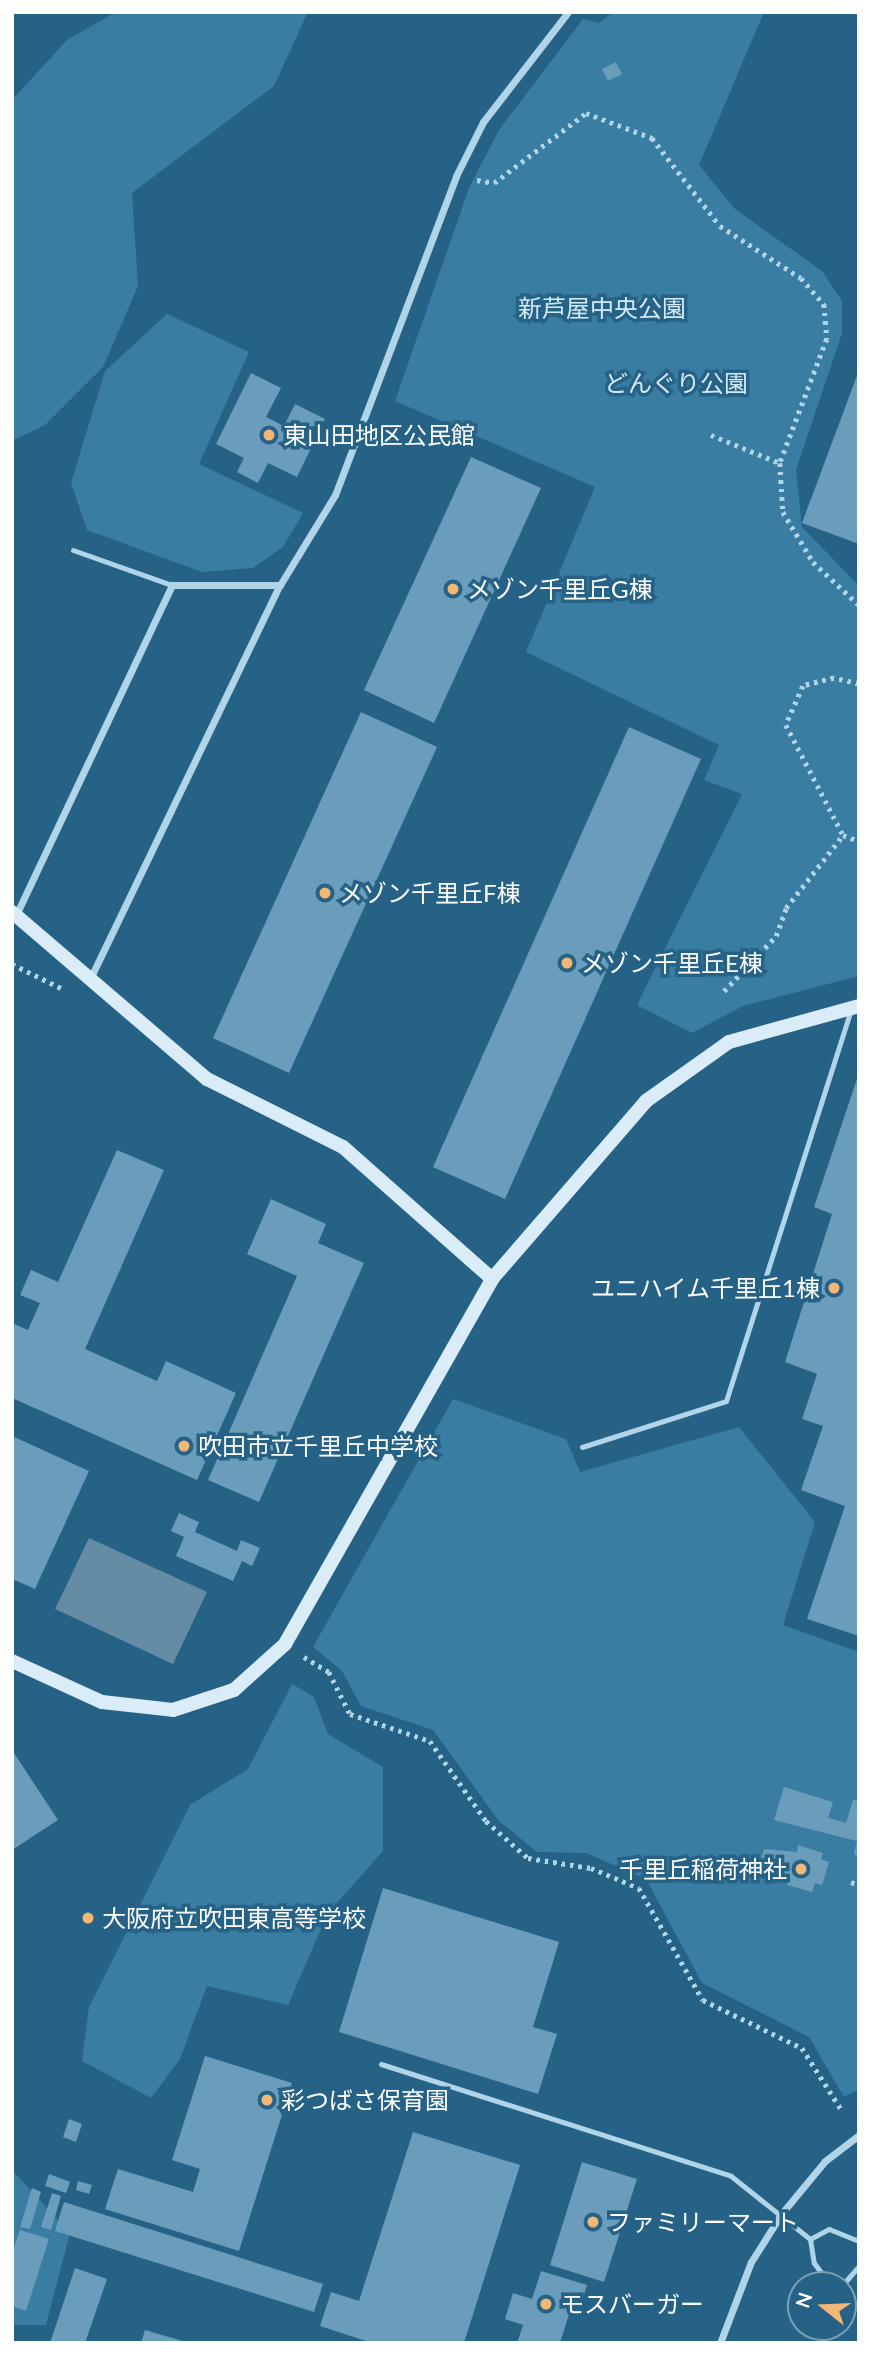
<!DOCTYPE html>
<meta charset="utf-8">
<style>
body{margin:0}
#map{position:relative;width:871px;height:2355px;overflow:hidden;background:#256286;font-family:Lato,"Noto Sans JP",sans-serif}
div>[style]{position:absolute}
.green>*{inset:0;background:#3a7da3}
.water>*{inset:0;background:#648ca4}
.building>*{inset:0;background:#6a9dbb}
.path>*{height:4.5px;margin-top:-2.25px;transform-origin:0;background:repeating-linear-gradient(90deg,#b0d4e8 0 3.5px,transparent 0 8.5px)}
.lane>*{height:5px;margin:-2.5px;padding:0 2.5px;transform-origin:2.5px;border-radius:2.5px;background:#b0d4e8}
.street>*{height:7px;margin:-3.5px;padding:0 3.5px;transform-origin:3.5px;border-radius:3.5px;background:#b0d4e8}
.secondary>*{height:14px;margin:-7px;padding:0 7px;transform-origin:7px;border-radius:7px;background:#daecf7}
.dots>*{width:19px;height:19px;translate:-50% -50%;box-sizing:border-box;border:4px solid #256286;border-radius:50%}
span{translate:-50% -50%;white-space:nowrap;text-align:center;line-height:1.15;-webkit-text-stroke:7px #256286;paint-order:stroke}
.park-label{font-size:24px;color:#d4eaf7}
.poi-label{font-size:24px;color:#fff}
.left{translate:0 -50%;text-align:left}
.right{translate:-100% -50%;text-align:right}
.frame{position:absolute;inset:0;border:14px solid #fff;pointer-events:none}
.north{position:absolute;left:787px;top:2271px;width:70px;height:70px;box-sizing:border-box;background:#256286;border:2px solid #7ca1b6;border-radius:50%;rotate:288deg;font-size:19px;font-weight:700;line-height:28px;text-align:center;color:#fff}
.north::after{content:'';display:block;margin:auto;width:24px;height:32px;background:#f2b675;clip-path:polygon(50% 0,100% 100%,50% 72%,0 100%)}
</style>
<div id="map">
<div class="green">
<div style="clip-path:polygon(116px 12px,308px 12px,274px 86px,132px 193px,138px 286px,103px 367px,45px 425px,12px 441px,12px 100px,67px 40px)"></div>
<div style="clip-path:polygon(613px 12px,764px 12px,699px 165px,735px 209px,822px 271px,842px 301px,842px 333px,796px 470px,802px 527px,859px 586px,859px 976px,743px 1006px,692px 1033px,637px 1005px,742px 794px,704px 780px,719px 745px,526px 652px,595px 487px,395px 401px,469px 188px,499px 130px,583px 19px,599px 23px)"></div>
<div style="clip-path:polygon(167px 314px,249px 352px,199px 464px,303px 513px,283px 547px,253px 568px,202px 572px,87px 530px,71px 483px,105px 371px)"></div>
<div style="clip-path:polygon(453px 1399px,566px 1439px,580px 1472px,739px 1427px,815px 1522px,783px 1625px,859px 1652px,859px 2089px,844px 2097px,809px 2037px,702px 1983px,646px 1879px,586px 1853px,537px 1852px,499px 1821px,433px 1730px,361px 1706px,342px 1671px,313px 1647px)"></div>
<div style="clip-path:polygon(292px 1684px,314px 1697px,328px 1734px,383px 1767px,383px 1851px,328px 1913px,288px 2005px,207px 1986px,180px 2059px,151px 2098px,82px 2061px,89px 2007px,190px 1805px,248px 1769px)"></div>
<div style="clip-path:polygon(12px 2170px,70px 2233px,46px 2325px,12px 2325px)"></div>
</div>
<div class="water">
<div style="clip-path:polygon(89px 1538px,207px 1592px,173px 1664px,55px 1609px)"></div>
</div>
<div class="building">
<div style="clip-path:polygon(616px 62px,622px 74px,608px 81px,602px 69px)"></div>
<div style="clip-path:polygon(251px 373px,281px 388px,266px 417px,284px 426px,295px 404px,325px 419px,297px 477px,268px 463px,258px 483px,237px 472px,244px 458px,216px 444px)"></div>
<div style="clip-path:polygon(858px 373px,859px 373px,859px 544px,802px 523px)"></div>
<div style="clip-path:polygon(471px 457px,541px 488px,434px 723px,364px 690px)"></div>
<div style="clip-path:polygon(361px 712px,437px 747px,289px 1073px,213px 1038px)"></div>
<div style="clip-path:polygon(629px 727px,701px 759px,505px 1199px,433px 1167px)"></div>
<div style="clip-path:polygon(858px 1076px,859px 1076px,859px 1636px,807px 1619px,845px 1506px,801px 1490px,823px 1426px,802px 1419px,817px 1374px,785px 1362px,832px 1214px,814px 1207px)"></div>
<div style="clip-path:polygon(117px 1150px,164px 1170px,85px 1349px,157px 1381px,166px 1361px,236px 1393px,197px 1480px,12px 1398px,12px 1323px,28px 1330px,40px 1303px,20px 1295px,31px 1270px,58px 1282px)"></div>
<div style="clip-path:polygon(271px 1199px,326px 1224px,318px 1243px,364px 1263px,259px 1502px,208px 1480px,297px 1276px,247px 1254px)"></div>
<div style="clip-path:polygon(12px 1436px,89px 1471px,35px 1589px,15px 1580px,12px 1586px)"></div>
<div style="clip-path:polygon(179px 1513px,199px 1522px,195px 1532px,237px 1551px,241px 1540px,260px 1548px,252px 1566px,242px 1561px,233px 1581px,176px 1556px,184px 1537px,171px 1531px)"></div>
<div style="clip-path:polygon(14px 1753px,58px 1820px,12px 1850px,12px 1755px)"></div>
<div style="clip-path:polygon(784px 1787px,833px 1802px,828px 1818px,846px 1823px,853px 1800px,859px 1801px,859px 1856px,854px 1854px,857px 1841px,774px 1820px)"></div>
<div style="clip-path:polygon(798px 1845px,823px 1853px,821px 1859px,829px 1862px,822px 1885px,815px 1883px,812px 1892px,787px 1885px,790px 1875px,760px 1863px,764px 1849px,797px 1852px)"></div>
<div style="clip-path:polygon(383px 1888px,559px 1942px,533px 2027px,557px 2034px,538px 2094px,339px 2032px)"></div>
<div style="clip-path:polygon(205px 2056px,292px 2083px,239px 2251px,105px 2209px,118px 2169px,193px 2192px,200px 2169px,172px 2160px)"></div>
<div style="clip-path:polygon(69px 2119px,82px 2124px,76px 2142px,63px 2137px)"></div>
<div style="clip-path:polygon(413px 2132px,520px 2165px,464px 2343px,372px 2343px,320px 2326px,331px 2292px,359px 2301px)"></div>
<div style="clip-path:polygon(582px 2162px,637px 2179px,604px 2282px,550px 2265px)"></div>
<div style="clip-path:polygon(49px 2174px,70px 2182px,66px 2193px,45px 2186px)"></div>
<div style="clip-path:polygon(78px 2181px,92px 2185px,89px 2194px,76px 2190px)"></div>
<div style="clip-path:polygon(32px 2188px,41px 2192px,30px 2229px,20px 2227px)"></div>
<div style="clip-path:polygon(52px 2193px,61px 2196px,51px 2230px,41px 2227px)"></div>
<div style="clip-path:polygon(64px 2202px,323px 2284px,314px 2312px,55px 2231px)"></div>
<div style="clip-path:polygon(20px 2230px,49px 2239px,26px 2311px,12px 2306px,12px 2252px)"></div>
<div style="clip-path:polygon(75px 2268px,107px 2279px,85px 2343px,50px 2343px)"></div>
<div style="clip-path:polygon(541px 2271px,587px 2285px,579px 2311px,571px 2308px,560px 2343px,517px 2343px,523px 2325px,505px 2319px,513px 2293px,532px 2299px)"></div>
<div style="clip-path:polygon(145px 2330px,186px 2342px,186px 2343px,141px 2343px)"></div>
</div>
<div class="path">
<div style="left:477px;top:180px;width:17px;rotate:10deg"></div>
<div style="left:494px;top:183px;width:116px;rotate:-37.3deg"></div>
<div style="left:586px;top:113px;width:71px;rotate:20.7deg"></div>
<div style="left:652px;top:138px;width:111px;rotate:52.3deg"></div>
<div style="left:720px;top:226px;width:96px;rotate:32.7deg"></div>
<div style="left:801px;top:278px;width:35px;rotate:49deg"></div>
<div style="left:824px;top:304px;width:35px;rotate:85deg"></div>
<div style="left:827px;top:339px;width:133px;rotate:110.8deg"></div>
<div style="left:780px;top:463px;width:49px;rotate:86.5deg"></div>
<div style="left:783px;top:512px;width:58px;rotate:59deg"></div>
<div style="left:813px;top:562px;width:63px;rotate:43.1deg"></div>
<div style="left:711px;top:435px;width:74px;rotate:22.1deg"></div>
<div style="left:859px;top:684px;width:26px;rotate:-167deg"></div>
<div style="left:834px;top:678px;width:32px;rotate:166deg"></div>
<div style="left:803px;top:686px;width:43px;rotate:113.6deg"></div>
<div style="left:786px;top:725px;width:124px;rotate:62.6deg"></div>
<div style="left:843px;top:835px;width:17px;rotate:21deg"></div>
<div style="left:12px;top:964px;width:55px;rotate:26.1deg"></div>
<div style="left:724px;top:991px;width:76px;rotate:-46.6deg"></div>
<div style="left:776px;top:936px;width:30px;rotate:-70deg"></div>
<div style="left:786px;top:908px;width:93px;rotate:-52deg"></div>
<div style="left:304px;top:1657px;width:29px;rotate:31deg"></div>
<div style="left:329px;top:1672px;width:47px;rotate:63.4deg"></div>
<div style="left:350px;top:1714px;width:84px;rotate:18.6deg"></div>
<div style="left:430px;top:1741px;width:98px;rotate:55deg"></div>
<div style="left:486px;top:1821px;width:56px;rotate:41.4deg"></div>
<div style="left:528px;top:1858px;width:64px;rotate:9deg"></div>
<div style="left:591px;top:1868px;width:52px;rotate:22.6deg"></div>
<div style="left:639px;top:1888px;width:129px;rotate:60.3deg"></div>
<div style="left:703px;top:2000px;width:110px;rotate:25.9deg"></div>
<div style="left:802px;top:2048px;width:76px;rotate:57.4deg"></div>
<div style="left:851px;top:1882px;width:9px;rotate:21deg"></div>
</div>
<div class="lane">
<div style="left:73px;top:550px;width:105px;rotate:19.5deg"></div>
<div style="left:582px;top:1447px;width:151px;rotate:-17.7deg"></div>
<div style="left:726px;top:1401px;width:410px;rotate:-72.3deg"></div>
<div style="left:381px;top:2064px;width:367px;rotate:17.7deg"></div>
<div style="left:731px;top:2176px;width:101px;rotate:38.6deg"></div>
<div style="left:810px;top:2239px;width:24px;rotate:81deg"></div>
<div style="left:814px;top:2263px;width:25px;rotate:53deg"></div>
<div style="left:829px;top:2283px;width:16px;rotate:-4deg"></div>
<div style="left:845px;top:2282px;width:21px;rotate:-49deg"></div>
<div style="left:810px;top:2239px;width:21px;rotate:-28deg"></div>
<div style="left:829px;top:2229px;width:32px;rotate:22deg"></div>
</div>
<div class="street">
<div style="left:16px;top:915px;width:365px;rotate:-64.7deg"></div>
<div style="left:172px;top:585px;width:108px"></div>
<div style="left:89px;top:981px;width:440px;rotate:-64.3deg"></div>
<div style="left:280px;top:585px;width:105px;rotate:-58.6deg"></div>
<div style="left:335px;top:495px;width:341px;rotate:-69.2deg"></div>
<div style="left:456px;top:176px;width:60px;rotate:-63.4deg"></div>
<div style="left:483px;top:122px;width:139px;rotate:-52.3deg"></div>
<div style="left:720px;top:2343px;width:87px;rotate:-69.1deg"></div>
<div style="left:751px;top:2262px;width:58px;rotate:-57.7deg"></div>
<div style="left:782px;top:2213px;width:67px;rotate:-50.4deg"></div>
<div style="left:825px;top:2161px;width:43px;rotate:-37.4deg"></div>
</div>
<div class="secondary">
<div style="left:12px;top:912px;width:257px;rotate:40.6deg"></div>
<div style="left:207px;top:1079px;width:152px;rotate:26.6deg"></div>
<div style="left:343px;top:1147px;width:199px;rotate:41.5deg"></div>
<div style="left:12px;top:1661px;width:99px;rotate:24.5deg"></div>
<div style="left:102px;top:1702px;width:71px;rotate:6.4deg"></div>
<div style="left:173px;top:1710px;width:64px;rotate:-18.2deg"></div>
<div style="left:234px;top:1690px;width:69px;rotate:-42deg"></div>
<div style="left:285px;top:1644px;width:420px;rotate:-60.4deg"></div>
<div style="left:492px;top:1279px;width:235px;rotate:-49.1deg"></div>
<div style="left:646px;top:1101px;width:102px;rotate:-35.4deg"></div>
<div style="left:729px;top:1042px;width:135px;rotate:-15.5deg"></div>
</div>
<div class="dots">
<div style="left:269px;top:435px;background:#f2b675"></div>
<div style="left:453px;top:589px;background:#f2b675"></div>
<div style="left:325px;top:893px;background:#f2b675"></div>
<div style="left:567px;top:963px;background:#f2b675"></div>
<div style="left:834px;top:1288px;background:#f2b675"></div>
<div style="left:184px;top:1446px;background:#f2b675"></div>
<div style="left:801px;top:1869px;background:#f2b675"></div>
<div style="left:88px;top:1918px;background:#f2b675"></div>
<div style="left:267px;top:2100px;background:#f2b675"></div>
<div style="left:593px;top:2222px;background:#f2b675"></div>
<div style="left:546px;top:2304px;background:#f2b675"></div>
</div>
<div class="park-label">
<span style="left:602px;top:308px">新芦屋中央公園</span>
<span style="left:676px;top:383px">どんぐり公園</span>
</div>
<div class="poi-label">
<span class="left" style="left:283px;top:435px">東山田地区公民館</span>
<span class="left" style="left:467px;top:589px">メゾン千里丘G棟</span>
<span class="left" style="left:339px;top:893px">メゾン千里丘F棟</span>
<span class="left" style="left:581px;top:963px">メゾン千里丘E棟</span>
<span class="right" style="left:820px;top:1288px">ユニハイム千里丘1棟</span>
<span class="left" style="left:198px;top:1446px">吹田市立千里丘中学校</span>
<span class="right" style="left:787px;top:1869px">千里丘稲荷神社</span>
<span class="left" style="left:102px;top:1918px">大阪府立吹田東高等学校</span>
<span class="left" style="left:281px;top:2100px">彩つばさ保育園</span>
<span class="left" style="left:607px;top:2222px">ファミリーマート</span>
<span class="left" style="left:560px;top:2304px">モスバーガー</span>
</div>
<div class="frame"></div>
<div class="north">N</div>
</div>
